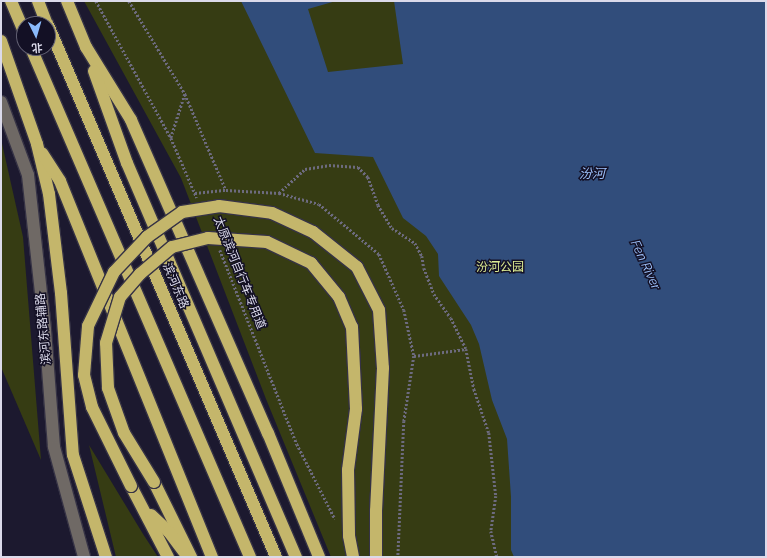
<!DOCTYPE html>
<meta charset="utf-8">
<style>
body{margin:0}
#map{position:relative;width:767px;height:558px;overflow:hidden;background:#1c192f;font-family:Raleway,"Noto Sans SC",sans-serif}
div>[style]{position:absolute}
.green>*{inset:0;background:#363c13}
.water>*{inset:0;background:#314d7b}
.path>*{height:2.5px;margin-top:-1.25px;transform-origin:0;background:repeating-linear-gradient(90deg,#6d6b7f 0 2px,transparent 0 4px)}
.roads{filter:drop-shadow(1px 0 #363345) drop-shadow(-1px 0 #363345) drop-shadow(0 1px #363345) drop-shadow(0 -1px #363345)}
.secondary>*{height:12px;margin:-6px;padding:0 6px;transform-origin:6px;border-radius:6px;background:#6f6965}
.highway>*{height:12px;margin:-6px;padding:0 6px;transform-origin:6px;border-radius:6px;background:#c4b66b}
.bridges{filter:drop-shadow(1px 0 #363345) drop-shadow(-1px 0 #363345) drop-shadow(0 1px #363345) drop-shadow(0 -1px #363345)}
.highway-bridge>*{height:12px;margin:-6px;padding:0 6px;transform-origin:6px;border-radius:6px;background:#c4b66b}
span{translate:-50% -50%;white-space:nowrap;text-align:center;line-height:1.15;-webkit-text-stroke:3px #131025;paint-order:stroke}
.park-label{font-size:12px;color:#dded94}
.street-label{font-size:12px;color:#dbdaea}
.water-label{font-size:13px;color:#9ec2fc;font-style:italic}
.frame{position:absolute;inset:0;border:2px solid #dbdaea;pointer-events:none}
.north{position:absolute;left:16px;top:16px;width:40px;height:40px;box-sizing:border-box;background:#131025;border:1px solid #636174;border-radius:50%;rotate:175deg;font-size:11px;font-weight:700;line-height:16px;text-align:center;color:#dbdaea}
.north::after{content:'';display:block;margin:auto;width:14px;height:18px;background:#8abafc;clip-path:polygon(50% 0,100% 100%,50% 72%,0 100%)}
</style>
<div id="map">
<div class="green">
<div style="clip-path:polygon(84px 1px,766px 1px,766px 557px,331px 557px,266px 399px,181px 178px)"></div>
<div style="clip-path:polygon(1px 139px,23px 237px,41px 460px,1px 367px)"></div>
<div style="clip-path:polygon(89px 445px,143px 534px,158px 557px,116px 557px)"></div>
</div>
<div class="water">
<div style="clip-path:polygon(241px 1px,336px 1px,308px 9px,328px 72px,403px 64px,394px 1px,766px 1px,766px 557px,514px 557px,511px 550px,511px 497px,507px 439px,492px 400px,479px 344px,471px 325px,439px 276px,438px 254px,426px 236px,403px 218px,373px 157px,315px 153px)"></div>
</div>
<div class="path">
<div style="left:96px;top:1px;width:156px;rotate:61.3deg"></div>
<div style="left:171px;top:138px;width:65px;rotate:66.6deg"></div>
<div style="left:129px;top:1px;width:109px;rotate:58.9deg"></div>
<div style="left:185px;top:94px;width:46px;rotate:107.7deg"></div>
<div style="left:185px;top:94px;width:104px;rotate:66.9deg"></div>
<div style="left:195px;top:193px;width:31px;rotate:-6deg"></div>
<div style="left:226px;top:190px;width:53px;rotate:3.2deg"></div>
<div style="left:279px;top:193px;width:41px;rotate:15.4deg"></div>
<div style="left:319px;top:204px;width:78px;rotate:39.8deg"></div>
<div style="left:379px;top:254px;width:61px;rotate:65.9deg"></div>
<div style="left:404px;top:310px;width:47px;rotate:77.7deg"></div>
<div style="left:414px;top:356px;width:66px;rotate:98.7deg"></div>
<div style="left:404px;top:421px;width:136px;rotate:92.5deg"></div>
<div style="left:279px;top:193px;width:35px;rotate:-43deg"></div>
<div style="left:305px;top:169px;width:24px;rotate:-9deg"></div>
<div style="left:329px;top:165px;width:29px;rotate:4deg"></div>
<div style="left:358px;top:167px;width:14px;rotate:45deg"></div>
<div style="left:368px;top:177px;width:30px;rotate:70deg"></div>
<div style="left:378px;top:205px;width:27px;rotate:59deg"></div>
<div style="left:392px;top:228px;width:27px;rotate:33deg"></div>
<div style="left:415px;top:243px;width:15px;rotate:62deg"></div>
<div style="left:422px;top:256px;width:12px;rotate:81deg"></div>
<div style="left:424px;top:268px;width:28px;rotate:69deg"></div>
<div style="left:434px;top:294px;width:29px;rotate:55deg"></div>
<div style="left:451px;top:318px;width:34px;rotate:64deg"></div>
<div style="left:466px;top:349px;width:41px;rotate:78.7deg"></div>
<div style="left:474px;top:389px;width:46px;rotate:71.2deg"></div>
<div style="left:489px;top:433px;width:63px;rotate:83.7deg"></div>
<div style="left:496px;top:496px;width:35px;rotate:98deg"></div>
<div style="left:491px;top:531px;width:27px;rotate:77deg"></div>
<div style="left:220px;top:250px;width:209px;rotate:68.4deg"></div>
<div style="left:297px;top:444px;width:84px;rotate:63.1deg"></div>
<div style="left:414px;top:356px;width:52px;rotate:-7.7deg"></div>
</div>
<div class="roads">
<div class="secondary">
<div style="left:1px;top:102px;width:78px;rotate:69.7deg"></div>
<div style="left:28px;top:175px;width:156px;rotate:83.7deg"></div>
<div style="left:45px;top:330px;width:117px;rotate:85.6deg"></div>
<div style="left:54px;top:447px;width:114px;rotate:74.7deg"></div>
</div>
<div class="highway">
<div style="left:11px;top:1px;width:33px;rotate:67deg"></div>
<div style="left:38px;top:1px;width:25px;rotate:69deg"></div>
<div style="left:67px;top:1px;width:50px;rotate:67.6deg"></div>
<div style="left:86px;top:47px;width:86px;rotate:58.3deg"></div>
<div style="left:131px;top:120px;width:342px;rotate:66.4deg"></div>
<div style="left:268px;top:433px;width:134px;rotate:67.6deg"></div>
<div style="left:48px;top:25px;width:579px;rotate:66.8deg"></div>
<div style="left:1px;top:41px;width:109px;rotate:70.7deg"></div>
<div style="left:37px;top:144px;width:51px;rotate:76.5deg"></div>
<div style="left:49px;top:194px;width:100px;rotate:83.1deg"></div>
<div style="left:61px;top:293px;width:162px;rotate:85.8deg"></div>
<div style="left:73px;top:455px;width:107px;rotate:72.1deg"></div>
<div style="left:31px;top:48px;width:554px;rotate:66.72deg"></div>
<div style="left:94px;top:71px;width:98px;rotate:70.3deg"></div>
<div style="left:127px;top:163px;width:429px;rotate:66.8deg"></div>
<div style="left:42px;top:153px;width:33px;rotate:57deg"></div>
<div style="left:60px;top:181px;width:406px;rotate:68deg"></div>
<div style="left:154px;top:482px;width:84px;rotate:63.7deg"></div>
<div style="left:131px;top:486px;width:80px;rotate:62.5deg"></div>
<div style="left:151px;top:515px;width:25px;rotate:43deg"></div>
<div style="left:169px;top:532px;width:25px;rotate:53deg"></div>
</div>
</div>
<div class="bridges">
<div class="highway-bridge">
<div style="left:154px;top:482px;width:57px;rotate:-121.5deg"></div>
<div style="left:124px;top:433px;width:48px;rotate:-109.6deg"></div>
<div style="left:108px;top:388px;width:45px;rotate:-92.5deg"></div>
<div style="left:106px;top:343px;width:48px;rotate:-73.1deg"></div>
<div style="left:120px;top:297px;width:30px;rotate:-49deg"></div>
<div style="left:140px;top:274px;width:42px;rotate:-40.2deg"></div>
<div style="left:172px;top:247px;width:37px;rotate:-14deg"></div>
<div style="left:208px;top:238px;width:59px;rotate:3.9deg"></div>
<div style="left:267px;top:242px;width:49px;rotate:25.5deg"></div>
<div style="left:311px;top:263px;width:44px;rotate:50.5deg"></div>
<div style="left:339px;top:297px;width:33px;rotate:67deg"></div>
<div style="left:352px;top:327px;width:82px;rotate:87.2deg"></div>
<div style="left:356px;top:409px;width:62px;rotate:97.5deg"></div>
<div style="left:348px;top:470px;width:66px;rotate:89.1deg"></div>
<div style="left:349px;top:536px;width:21px;rotate:79deg"></div>
<div style="left:131px;top:486px;width:88px;rotate:-116.3deg"></div>
<div style="left:92px;top:407px;width:33px;rotate:-104deg"></div>
<div style="left:84px;top:375px;width:49px;rotate:-85.3deg"></div>
<div style="left:88px;top:326px;width:60px;rotate:-64.3deg"></div>
<div style="left:114px;top:272px;width:48px;rotate:-46.7deg"></div>
<div style="left:147px;top:237px;width:43px;rotate:-35.5deg"></div>
<div style="left:182px;top:212px;width:37px;rotate:-9deg"></div>
<div style="left:219px;top:206px;width:53px;rotate:7.5deg"></div>
<div style="left:272px;top:213px;width:45px;rotate:24.9deg"></div>
<div style="left:313px;top:232px;width:56px;rotate:38.5deg"></div>
<div style="left:357px;top:267px;width:48px;rotate:62.9deg"></div>
<div style="left:379px;top:310px;width:58px;rotate:86.1deg"></div>
<div style="left:383px;top:368px;width:143px;rotate:92.8deg"></div>
<div style="left:376px;top:511px;width:46px;rotate:90deg"></div>
</div>
</div>
<div class="park-label">
<span style="left:500px;top:268px">汾河公园</span>
</div>
<div class="street-label">
<span style="left:239px;top:273px;rotate:68deg">太原滨河自行车专用道</span>
<span style="left:175px;top:286px;rotate:67deg">滨河东路</span>
<span style="left:44px;top:329px;rotate:-95deg">滨河东路辅路</span>
</div>
<div class="water-label">
<span style="left:592px;top:174px">汾河</span>
<span style="left:645px;top:265px;rotate:65deg">Fen River</span>
</div>
<div class="frame"></div>
<div class="north">北</div>
</div>
